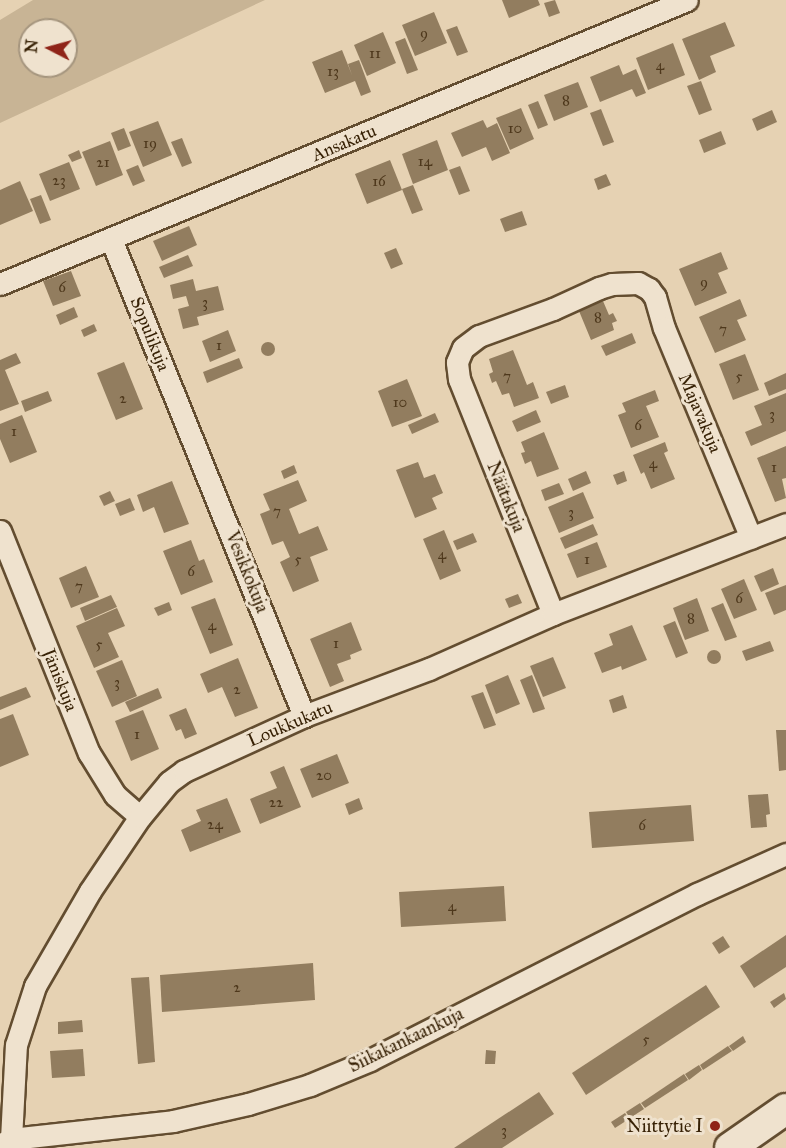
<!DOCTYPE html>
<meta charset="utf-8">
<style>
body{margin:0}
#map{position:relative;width:786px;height:1148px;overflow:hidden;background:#e6d2b3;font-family:"IM FELL Great Primer",serif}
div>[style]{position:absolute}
.green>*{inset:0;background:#c8b495}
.building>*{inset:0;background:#927d5f}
.round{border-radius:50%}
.roads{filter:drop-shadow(2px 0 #634d30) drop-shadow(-2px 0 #634d30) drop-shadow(0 2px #634d30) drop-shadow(0 -2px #634d30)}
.street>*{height:21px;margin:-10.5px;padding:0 10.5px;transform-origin:10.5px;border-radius:10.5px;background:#efe2ce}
.secondary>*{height:30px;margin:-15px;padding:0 15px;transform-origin:15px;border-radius:15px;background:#efe2ce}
.dots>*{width:16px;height:16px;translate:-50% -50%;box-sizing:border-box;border:3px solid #efe2ce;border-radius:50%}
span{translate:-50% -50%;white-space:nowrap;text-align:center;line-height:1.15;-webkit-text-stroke:6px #efe2ce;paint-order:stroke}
.number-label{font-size:15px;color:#4e381c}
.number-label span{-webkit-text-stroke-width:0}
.street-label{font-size:18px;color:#372105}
.poi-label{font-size:18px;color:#372105}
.right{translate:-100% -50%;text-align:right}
.north{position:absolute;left:18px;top:18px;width:60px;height:60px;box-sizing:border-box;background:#efe2ce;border:2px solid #a5957e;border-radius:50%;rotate:276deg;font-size:16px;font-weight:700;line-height:24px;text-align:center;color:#372105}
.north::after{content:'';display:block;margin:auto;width:21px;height:27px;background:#8f2418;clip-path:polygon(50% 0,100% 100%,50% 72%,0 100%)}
</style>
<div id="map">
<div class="green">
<div style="clip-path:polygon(evenodd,33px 0,265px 0,0 123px,0 20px,33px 0,30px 30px,66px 30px,66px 66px,30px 66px,30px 30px)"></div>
</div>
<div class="building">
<div style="clip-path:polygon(502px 0,538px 0,540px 5px,509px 18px)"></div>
<div style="clip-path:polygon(555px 0,560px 13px,549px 17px,544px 3px)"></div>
<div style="clip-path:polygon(434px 12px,447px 43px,415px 56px,402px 25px)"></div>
<div style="clip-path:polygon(725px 22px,735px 46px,710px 56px,716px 72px,699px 80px,682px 39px)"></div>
<div style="clip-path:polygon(457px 26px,468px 52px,457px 56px,446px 30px)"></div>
<div style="clip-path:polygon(383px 32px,396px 63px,367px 76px,354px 45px)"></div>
<div style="clip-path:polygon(405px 38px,418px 70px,407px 74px,395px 42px)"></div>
<div style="clip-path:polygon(673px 43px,685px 75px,648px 90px,636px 58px)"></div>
<div style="clip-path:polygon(342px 50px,352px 75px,348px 64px,359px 60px,371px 92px,361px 96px,355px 81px,325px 93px,312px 62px)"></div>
<div style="clip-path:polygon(619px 65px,623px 75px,636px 69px,646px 93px,636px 97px,632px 89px,600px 102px,590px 77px)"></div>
<div style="clip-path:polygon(701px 81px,712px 110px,699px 115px,687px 86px)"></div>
<div style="clip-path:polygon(578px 82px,588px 107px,554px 121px,544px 95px)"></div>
<div style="clip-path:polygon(538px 101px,548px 125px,538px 129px,528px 105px)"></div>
<div style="clip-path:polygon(521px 108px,534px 139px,510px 150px,496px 118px)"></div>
<div style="clip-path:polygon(601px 109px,614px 142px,603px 146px,590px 113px)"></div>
<div style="clip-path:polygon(772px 110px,777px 122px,757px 131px,752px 119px)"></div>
<div style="clip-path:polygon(483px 120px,487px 128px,497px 123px,510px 153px,492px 161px,486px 147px,462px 157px,451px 133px)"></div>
<div style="clip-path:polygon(158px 121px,172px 155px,143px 167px,129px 132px)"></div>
<div style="clip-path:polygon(124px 128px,131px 146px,118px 151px,111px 133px)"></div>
<div style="clip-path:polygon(721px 131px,726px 144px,704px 153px,699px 140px)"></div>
<div style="clip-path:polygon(182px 138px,192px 163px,182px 167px,171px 142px)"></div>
<div style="clip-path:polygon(437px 140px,448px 170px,413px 184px,402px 154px)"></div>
<div style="clip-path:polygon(110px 141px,123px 175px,96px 186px,82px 152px)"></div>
<div style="clip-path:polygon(79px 150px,82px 158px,72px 162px,68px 155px)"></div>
<div style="clip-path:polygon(390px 160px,402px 190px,367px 204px,355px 174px)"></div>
<div style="clip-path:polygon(69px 162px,80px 189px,50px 201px,39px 174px)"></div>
<div style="clip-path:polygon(138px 165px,145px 181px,133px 186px,126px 170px)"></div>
<div style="clip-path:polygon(460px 166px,470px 191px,459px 195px,449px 170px)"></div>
<div style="clip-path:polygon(606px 174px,611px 185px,598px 190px,594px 179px)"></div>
<div style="clip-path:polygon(20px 181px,33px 211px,0 225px,0 190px)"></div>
<div style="clip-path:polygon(413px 185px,423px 210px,412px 214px,402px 189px)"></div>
<div style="clip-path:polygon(41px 195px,51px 220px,40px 224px,30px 199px)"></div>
<div style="clip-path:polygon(522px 211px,527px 225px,505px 232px,500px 219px)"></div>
<div style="clip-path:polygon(189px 226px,197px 245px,162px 261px,153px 241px)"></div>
<div style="clip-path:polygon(396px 248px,403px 264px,391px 269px,384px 253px)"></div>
<div style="clip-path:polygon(721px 252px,728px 269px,718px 273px,727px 293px,695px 306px,679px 269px)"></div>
<div style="clip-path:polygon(188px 255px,193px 266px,164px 278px,159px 267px)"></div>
<div style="clip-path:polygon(71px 271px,81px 296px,53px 306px,43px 281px)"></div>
<div style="clip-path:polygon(193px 279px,196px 291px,218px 286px,224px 310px,197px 317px,199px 325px,183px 329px,178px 309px,189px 306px,186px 296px,173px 299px,170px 285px)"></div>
<div style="clip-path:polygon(740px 299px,747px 316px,737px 320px,746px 340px,715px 353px,699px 317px)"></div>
<div style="clip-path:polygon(603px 301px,609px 315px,613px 313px,617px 321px,612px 323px,614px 330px,591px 340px,579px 311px)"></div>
<div style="clip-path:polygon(74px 307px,78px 317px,60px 325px,56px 315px)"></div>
<div style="clip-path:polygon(94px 324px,97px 331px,84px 337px,81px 330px)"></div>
<div style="clip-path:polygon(228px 330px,236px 351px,210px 362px,202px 341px)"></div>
<div style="clip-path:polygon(632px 333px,636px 343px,606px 356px,601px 346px)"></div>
<div class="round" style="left:261px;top:342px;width:14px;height:14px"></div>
<div style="clip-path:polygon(513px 350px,527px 385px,533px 382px,539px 398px,514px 407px,509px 393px,502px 395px,496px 381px,492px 383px,489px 374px,493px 372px,489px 359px)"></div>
<div style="clip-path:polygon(16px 353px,21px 363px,5px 370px,19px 404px,0 411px,0 360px)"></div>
<div style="clip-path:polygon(745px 354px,759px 390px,733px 400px,719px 364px)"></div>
<div style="clip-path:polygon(239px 358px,243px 368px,207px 383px,203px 372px)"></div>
<div style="clip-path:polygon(124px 362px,143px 409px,116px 420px,97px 373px)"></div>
<div style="clip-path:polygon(786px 373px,786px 389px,769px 396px,764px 383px)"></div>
<div style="clip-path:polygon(407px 379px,422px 416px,392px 427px,378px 391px)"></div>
<div style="clip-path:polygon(565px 385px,569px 397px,551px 404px,546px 392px)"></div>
<div style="clip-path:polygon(655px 390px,659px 401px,646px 406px,659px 437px,631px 448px,618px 415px,626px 412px,622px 403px)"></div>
<div style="clip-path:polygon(48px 391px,52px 401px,25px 412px,21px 401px)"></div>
<div style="clip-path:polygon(786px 393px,786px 431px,751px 446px,745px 432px,762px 425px,754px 406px)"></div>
<div style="clip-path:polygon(536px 410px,541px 422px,517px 432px,512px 421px)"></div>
<div style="clip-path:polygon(435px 413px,439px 422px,412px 434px,408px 425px)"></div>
<div style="clip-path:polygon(22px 415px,37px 452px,10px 463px,0 439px,0 424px)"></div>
<div style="clip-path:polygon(544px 432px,559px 469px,537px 477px,531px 461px,525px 464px,521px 453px,525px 452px,521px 442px)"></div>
<div style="clip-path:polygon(665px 442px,668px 451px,664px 453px,675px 479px,651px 489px,644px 472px,641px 474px,633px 455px)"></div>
<div style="clip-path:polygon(786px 446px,786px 478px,782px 479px,786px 498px,775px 502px,757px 458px)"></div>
<div style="clip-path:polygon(418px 462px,424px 478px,435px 474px,443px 493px,432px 498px,437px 509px,415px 518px,396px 470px)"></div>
<div style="clip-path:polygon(294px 465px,297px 473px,284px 479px,281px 471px)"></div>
<div style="clip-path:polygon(586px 471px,591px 483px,573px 491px,568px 479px)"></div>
<div style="clip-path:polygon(624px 471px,627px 481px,617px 485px,613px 475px)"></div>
<div style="clip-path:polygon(298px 480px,307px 501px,289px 509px,299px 534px,318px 526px,328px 550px,310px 557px,319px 581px,293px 592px,280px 562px,290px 557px,283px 541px,272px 545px,260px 514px,270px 510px,263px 494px)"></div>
<div style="clip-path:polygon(172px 481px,189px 524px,164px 533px,154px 507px,143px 512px,137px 495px)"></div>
<div style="clip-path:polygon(559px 483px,564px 494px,545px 501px,541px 490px)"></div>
<div style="clip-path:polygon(110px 491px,115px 501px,104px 506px,99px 496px)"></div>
<div style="clip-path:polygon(583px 492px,594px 518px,559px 533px,548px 507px)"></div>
<div style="clip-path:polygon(130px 498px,135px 510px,120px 516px,115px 504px)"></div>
<div style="clip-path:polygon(593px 524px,598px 535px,565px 549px,560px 538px)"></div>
<div style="clip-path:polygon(444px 530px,461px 571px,440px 580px,423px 539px)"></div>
<div style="clip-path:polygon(473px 533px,477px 542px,457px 550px,453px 541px)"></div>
<div style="clip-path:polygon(191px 540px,199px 561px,204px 559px,213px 582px,181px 595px,163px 551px)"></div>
<div style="clip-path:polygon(597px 542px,607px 567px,577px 578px,567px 554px)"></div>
<div style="clip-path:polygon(86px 566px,99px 597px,71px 608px,59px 578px)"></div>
<div style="clip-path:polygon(773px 568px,779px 584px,761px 592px,754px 576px)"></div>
<div style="clip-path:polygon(744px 579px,757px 610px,734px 619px,721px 589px)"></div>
<div style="clip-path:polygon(786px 585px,786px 610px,774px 615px,765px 593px)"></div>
<div style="clip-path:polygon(518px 594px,522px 603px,509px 608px,505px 599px)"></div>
<div style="clip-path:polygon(111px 595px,117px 607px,85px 621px,80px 608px)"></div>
<div style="clip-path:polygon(215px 598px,233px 645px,210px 654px,191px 607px)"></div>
<div style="clip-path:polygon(697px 598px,709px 631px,685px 640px,673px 608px)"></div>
<div style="clip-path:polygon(169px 602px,172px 610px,158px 616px,154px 608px)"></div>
<div style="clip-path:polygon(723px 603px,737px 637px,725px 641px,711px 608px)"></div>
<div style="clip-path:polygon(117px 608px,125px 626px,108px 633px,119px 657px,94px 668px,76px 626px)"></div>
<div style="clip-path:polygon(675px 621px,688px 653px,676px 658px,663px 626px)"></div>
<div style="clip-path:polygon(351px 622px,362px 650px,350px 655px,351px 659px,337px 664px,344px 681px,330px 687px,310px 639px)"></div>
<div style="clip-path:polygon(632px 625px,647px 660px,622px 670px,621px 666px,602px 673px,594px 653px,613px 645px,609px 634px)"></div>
<div style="clip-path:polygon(770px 641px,774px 651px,746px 661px,742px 651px)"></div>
<div class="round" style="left:707px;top:650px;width:14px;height:14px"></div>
<div style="clip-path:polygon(553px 657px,566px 688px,543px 697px,530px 666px)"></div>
<div style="clip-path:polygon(238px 658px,258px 708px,235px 717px,222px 687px,208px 693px,200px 674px)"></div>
<div style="clip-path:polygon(122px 660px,137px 696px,112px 707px,96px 671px)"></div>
<div style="clip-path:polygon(508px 675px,520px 704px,496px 714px,485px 685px)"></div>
<div style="clip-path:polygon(532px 675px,545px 709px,533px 713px,520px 680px)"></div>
<div style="clip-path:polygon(26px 687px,31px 697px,0 710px,0 697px)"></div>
<div style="clip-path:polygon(158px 688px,162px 698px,130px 712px,125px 702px)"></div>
<div style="clip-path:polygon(483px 692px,496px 725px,484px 729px,471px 696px)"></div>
<div style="clip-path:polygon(623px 695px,627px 708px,613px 713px,609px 700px)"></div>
<div style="clip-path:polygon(186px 708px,197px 734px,185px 739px,181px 729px,176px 731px,169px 715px)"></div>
<div style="clip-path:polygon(143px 710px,159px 749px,131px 761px,115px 721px)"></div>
<div style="clip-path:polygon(13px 714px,29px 755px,0 767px,0 719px)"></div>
<div style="clip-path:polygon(776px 730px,786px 730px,786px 770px,779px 771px)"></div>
<div style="clip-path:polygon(337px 754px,349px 783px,312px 798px,300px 769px)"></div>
<div style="clip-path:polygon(284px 766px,301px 807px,260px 824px,250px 799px,277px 788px,270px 772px)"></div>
<div style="clip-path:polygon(768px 794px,770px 814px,766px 815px,767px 827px,751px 828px,748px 795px)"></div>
<div style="clip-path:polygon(227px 798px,241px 832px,190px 852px,181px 830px,201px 821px,196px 810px)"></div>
<div style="clip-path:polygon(359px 798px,363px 809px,349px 815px,345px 804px)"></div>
<div style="clip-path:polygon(691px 805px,694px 841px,592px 848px,589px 812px)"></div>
<div style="clip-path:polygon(504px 886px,506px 921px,401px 927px,399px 892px)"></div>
<div style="clip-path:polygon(786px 935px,786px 967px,754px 988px,740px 966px)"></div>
<div style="clip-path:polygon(723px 936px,730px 947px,719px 954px,712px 943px)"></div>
<div style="clip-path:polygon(313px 963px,315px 1000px,162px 1012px,160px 975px)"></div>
<div style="clip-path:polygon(149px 977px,155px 1062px,138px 1064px,131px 978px)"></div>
<div style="clip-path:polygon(706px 985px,720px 1007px,586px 1095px,572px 1073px)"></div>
<div style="clip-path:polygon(784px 993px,786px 999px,774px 1008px,770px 1002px)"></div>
<div style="clip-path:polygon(82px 1020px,83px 1032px,58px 1034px,58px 1022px)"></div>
<div style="clip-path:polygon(743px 1036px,746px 1042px,733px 1051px,729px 1046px)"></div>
<div style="clip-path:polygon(728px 1046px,732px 1051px,703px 1070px,700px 1065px)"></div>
<div style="clip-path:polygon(83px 1049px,85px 1076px,52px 1078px,50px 1051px)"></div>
<div style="clip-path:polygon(486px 1050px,496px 1051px,495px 1064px,485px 1064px)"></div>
<div style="clip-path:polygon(699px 1065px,702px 1070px,689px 1080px,685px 1074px)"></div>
<div style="clip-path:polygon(684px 1074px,688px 1080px,645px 1108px,641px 1103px)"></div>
<div style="clip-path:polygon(539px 1092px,554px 1114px,502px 1148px,454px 1148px)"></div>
<div style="clip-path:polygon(640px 1103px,644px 1109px,630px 1118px,626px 1112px)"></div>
<div style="clip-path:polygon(625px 1113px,629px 1119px,615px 1128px,611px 1122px)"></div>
</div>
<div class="roads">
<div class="street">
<div style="left:111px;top:239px;width:515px;rotate:67.97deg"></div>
<div style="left:0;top:284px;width:743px;rotate:-22.46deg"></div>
<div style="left:0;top:531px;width:239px;rotate:68.2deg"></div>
<div style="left:89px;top:753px;width:49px;rotate:58.2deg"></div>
<div style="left:115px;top:795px;width:33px;rotate:41deg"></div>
<div style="left:553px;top:614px;width:253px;rotate:-111.8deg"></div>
<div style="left:459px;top:379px;width:17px;rotate:-97deg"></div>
<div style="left:457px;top:362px;width:15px;rotate:-67deg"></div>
<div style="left:463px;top:348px;width:20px;rotate:-37deg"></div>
<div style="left:479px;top:336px;width:79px;rotate:-20deg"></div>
<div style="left:553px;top:309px;width:51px;rotate:-24.5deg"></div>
<div style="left:599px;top:288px;width:14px;rotate:-17deg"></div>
<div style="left:612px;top:284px;width:26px;rotate:-2deg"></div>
<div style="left:638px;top:283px;width:13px;rotate:29deg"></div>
<div style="left:649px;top:289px;width:10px;rotate:53deg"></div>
<div style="left:655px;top:297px;width:32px;rotate:74deg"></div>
<div style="left:664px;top:328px;width:227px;rotate:67.5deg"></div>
<div style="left:11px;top:1139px;width:94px;rotate:-87deg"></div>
<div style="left:16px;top:1045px;width:62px;rotate:-72.1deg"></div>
<div style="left:35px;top:986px;width:110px;rotate:-59.9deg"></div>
<div style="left:90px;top:891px;width:89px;rotate:-56deg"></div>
<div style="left:140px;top:817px;width:45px;rotate:-50.4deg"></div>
<div style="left:169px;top:782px;width:19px;rotate:-36deg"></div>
<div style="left:184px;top:771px;width:132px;rotate:-24.6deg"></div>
<div style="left:304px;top:716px;width:134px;rotate:-20.6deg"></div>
<div style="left:429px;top:669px;width:136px;rotate:-23.9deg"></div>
<div style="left:553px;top:614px;width:250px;rotate:-21.1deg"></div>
<div style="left:1px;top:1144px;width:11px;rotate:-27deg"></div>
<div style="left:11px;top:1139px;width:163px;rotate:-6.3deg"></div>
<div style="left:173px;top:1121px;width:77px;rotate:-12.8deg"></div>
<div style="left:248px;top:1104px;width:65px;rotate:-17deg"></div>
<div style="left:310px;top:1085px;width:65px;rotate:-22.6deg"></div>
<div style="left:370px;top:1060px;width:367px;rotate:-26.9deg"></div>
<div style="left:697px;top:894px;width:98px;rotate:-24.2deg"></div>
</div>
<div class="secondary">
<div style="left:730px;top:1148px;width:68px;rotate:-34.9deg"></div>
</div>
</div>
<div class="dots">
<div style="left:715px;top:1126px;background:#8f2418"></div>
</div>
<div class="number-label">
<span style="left:424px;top:34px">9</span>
<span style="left:375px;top:54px">11</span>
<span style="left:660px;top:66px">4</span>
<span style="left:333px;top:72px">13</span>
<span style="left:566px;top:101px">8</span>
<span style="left:515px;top:129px">10</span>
<span style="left:150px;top:144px">19</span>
<span style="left:425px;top:162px">14</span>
<span style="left:103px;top:163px">21</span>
<span style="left:59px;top:181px">23</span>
<span style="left:379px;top:182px">16</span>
<span style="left:704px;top:283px">9</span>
<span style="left:62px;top:288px">6</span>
<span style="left:205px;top:303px">3</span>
<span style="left:598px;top:318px">8</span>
<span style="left:723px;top:330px">7</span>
<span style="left:219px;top:346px">1</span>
<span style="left:507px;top:377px">7</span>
<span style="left:739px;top:377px">5</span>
<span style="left:123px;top:399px">2</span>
<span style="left:400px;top:403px">10</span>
<span style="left:772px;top:415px">3</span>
<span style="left:638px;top:426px">6</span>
<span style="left:14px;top:432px">1</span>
<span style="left:653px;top:464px">4</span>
<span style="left:774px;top:468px">1</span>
<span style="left:277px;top:512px">7</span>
<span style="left:571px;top:513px">3</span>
<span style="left:442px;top:555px">4</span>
<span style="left:298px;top:560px">5</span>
<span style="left:587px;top:560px">1</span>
<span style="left:191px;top:572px">6</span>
<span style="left:79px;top:587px">7</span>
<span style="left:739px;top:599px">6</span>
<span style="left:691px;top:619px">8</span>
<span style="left:212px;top:626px">4</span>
<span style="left:336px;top:644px">1</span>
<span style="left:99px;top:645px">5</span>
<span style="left:117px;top:683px">3</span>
<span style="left:237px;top:690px">2</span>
<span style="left:137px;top:735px">1</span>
<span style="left:324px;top:776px">20</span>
<span style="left:276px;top:803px">22</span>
<span style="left:215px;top:825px">24</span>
<span style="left:642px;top:826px">6</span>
<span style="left:452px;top:907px">4</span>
<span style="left:237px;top:988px">2</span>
<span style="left:646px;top:1040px">5</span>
<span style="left:504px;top:1131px">3</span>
</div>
<div class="street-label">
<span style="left:344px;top:143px;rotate:-23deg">Ansakatu</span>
<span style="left:150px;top:334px;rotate:68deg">Sopulikuja</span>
<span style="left:700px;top:413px;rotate:67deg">Majavakuja</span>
<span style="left:506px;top:497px;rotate:68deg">Näätakuja</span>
<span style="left:247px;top:572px;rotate:68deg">Vesikkokuja</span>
<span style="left:60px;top:680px;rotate:68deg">Jäniskuja</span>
<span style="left:290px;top:724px;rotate:-23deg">Loukkukatu</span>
<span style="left:406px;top:1040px;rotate:-26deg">Siikakankaankuja</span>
</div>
<div class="poi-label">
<span class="right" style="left:703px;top:1126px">Niittytie I</span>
</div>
<div class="north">N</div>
</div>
